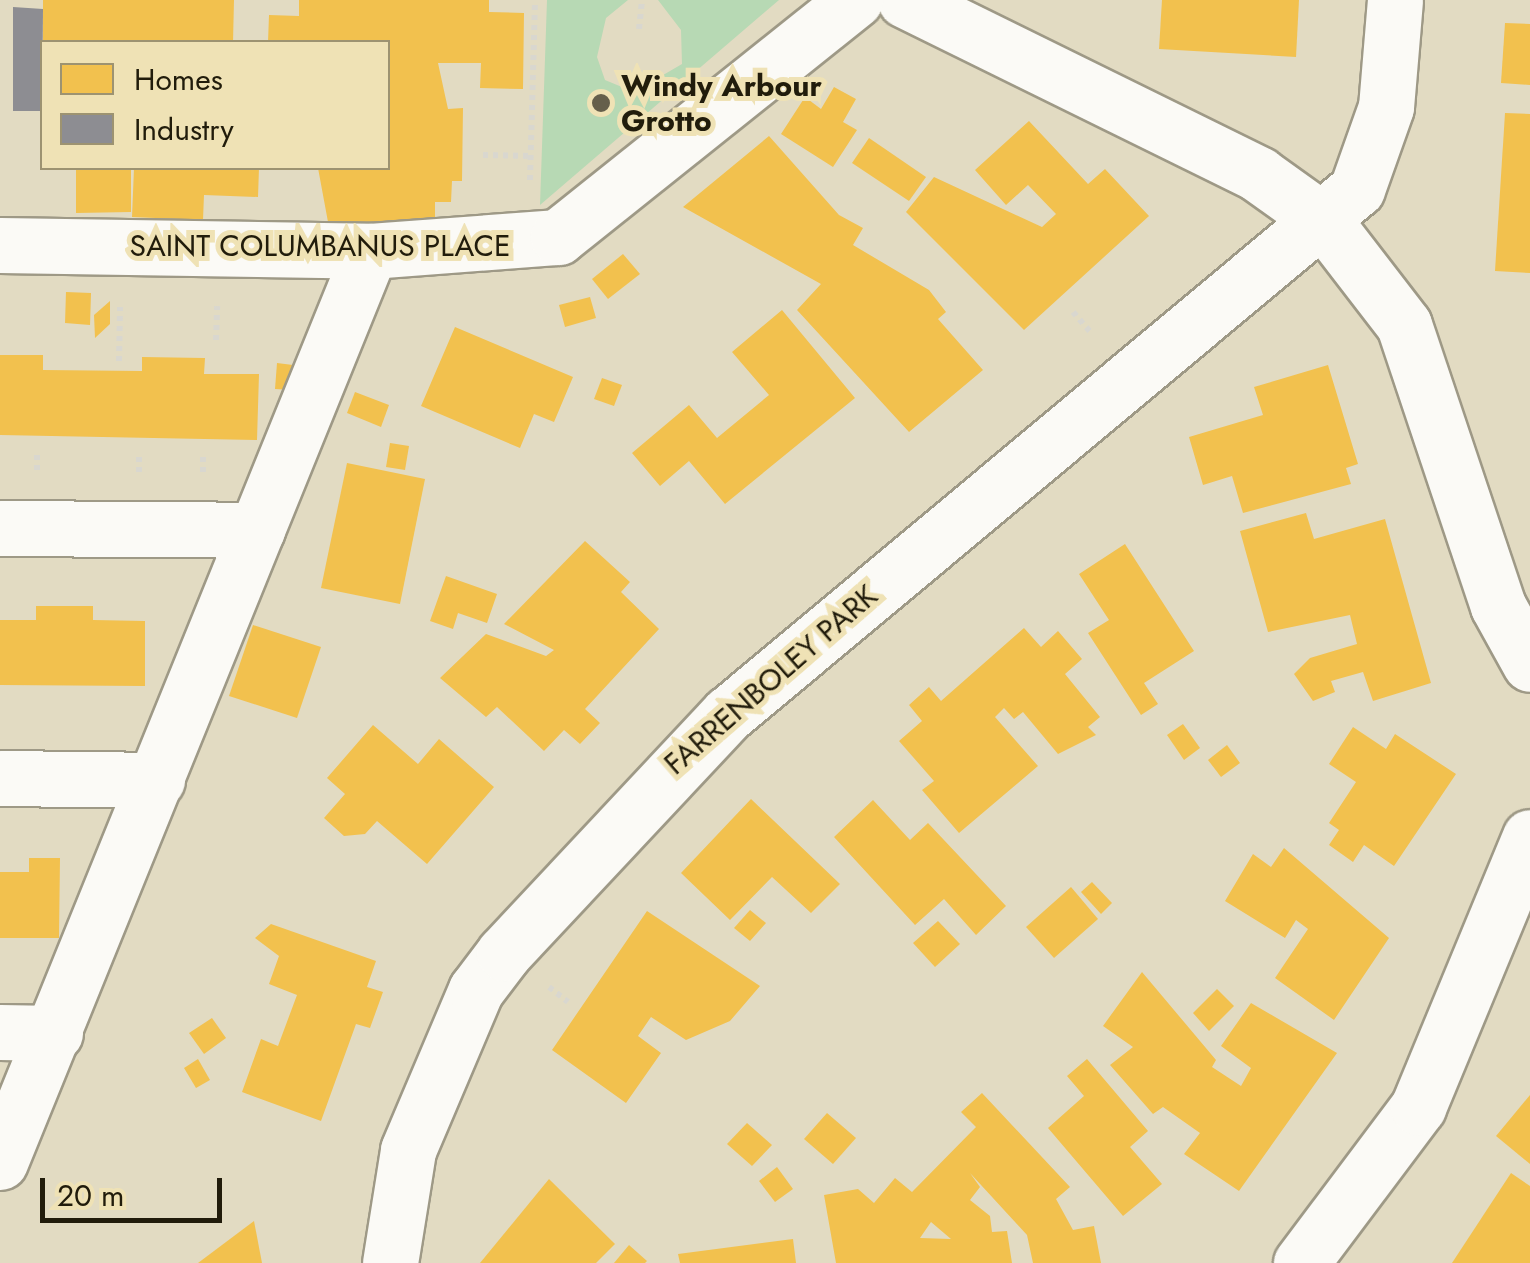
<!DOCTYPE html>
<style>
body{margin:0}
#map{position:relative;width:1530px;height:1263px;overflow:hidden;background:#e2dbc2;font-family:Jost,sans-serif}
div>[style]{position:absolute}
.green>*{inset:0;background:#b7d9b4}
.homes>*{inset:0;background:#f2c14e}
.industry>*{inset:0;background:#8d8d92}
.path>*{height:6px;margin-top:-3px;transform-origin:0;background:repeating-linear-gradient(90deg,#d9d7cf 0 5px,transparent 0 10px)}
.roads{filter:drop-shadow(2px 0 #9e9986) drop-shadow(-2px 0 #9e9986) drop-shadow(0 2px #9e9986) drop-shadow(0 -2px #9e9986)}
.minor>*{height:55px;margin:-27.5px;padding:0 27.5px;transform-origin:27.5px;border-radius:27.5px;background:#fbfaf6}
.dots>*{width:28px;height:28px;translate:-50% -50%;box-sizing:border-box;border:5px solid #efe2b5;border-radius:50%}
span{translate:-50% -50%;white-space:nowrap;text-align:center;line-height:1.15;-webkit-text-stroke:10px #efe2b5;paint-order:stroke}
.poi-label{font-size:30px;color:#211c0b;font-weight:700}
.left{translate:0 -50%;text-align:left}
.street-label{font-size:30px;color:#211c0b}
.legend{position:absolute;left:40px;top:40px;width:350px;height:130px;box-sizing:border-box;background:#efe2b5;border:2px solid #9d9371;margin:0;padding:12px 18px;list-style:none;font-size:30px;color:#211c0b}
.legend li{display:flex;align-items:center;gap:20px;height:50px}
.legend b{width:50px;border:2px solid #9d9371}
.scale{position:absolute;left:40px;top:1178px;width:182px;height:45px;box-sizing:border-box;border:5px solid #211c0b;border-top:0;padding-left:12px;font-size:30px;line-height:35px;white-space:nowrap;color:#211c0b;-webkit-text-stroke:8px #efe2b5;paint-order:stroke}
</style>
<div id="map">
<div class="green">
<div style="clip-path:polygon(547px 0,628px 0,606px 18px,597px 57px,605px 80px,634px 92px,682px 64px,681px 30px,658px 0,779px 0,540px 205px)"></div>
</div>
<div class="homes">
<div style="clip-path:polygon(43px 0,234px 0,233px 42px,43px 42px)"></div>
<div style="clip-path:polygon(299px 0,489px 0,489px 12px,524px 13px,523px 89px,480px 88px,481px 63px,438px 63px,448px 109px,463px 108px,462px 181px,452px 181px,451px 202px,435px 202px,435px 224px,328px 222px,318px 168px,388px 168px,388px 42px,268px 42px,269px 15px,299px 16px)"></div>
<div style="clip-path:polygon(1162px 0,1299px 0,1296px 57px,1159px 49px)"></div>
<div style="clip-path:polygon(1505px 23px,1530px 24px,1530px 85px,1501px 83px)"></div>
<div style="clip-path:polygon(834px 87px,856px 99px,843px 122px,857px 130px,833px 167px,781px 134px,805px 97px,821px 109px)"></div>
<div style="clip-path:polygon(1505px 113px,1530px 114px,1530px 273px,1495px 271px)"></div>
<div style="clip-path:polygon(1029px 121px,1088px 184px,1105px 169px,1149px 216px,1024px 330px,906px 212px,934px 177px,1042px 227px,1056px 214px,1028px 185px,1006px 205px,975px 170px)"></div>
<div style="clip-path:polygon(769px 136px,839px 215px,863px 228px,853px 245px,929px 290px,946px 312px,938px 319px,983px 370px,909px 432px,797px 310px,821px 284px,683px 207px)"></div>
<div style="clip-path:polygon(869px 138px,926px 177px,909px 201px,852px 163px)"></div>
<div style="clip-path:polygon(76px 168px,131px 168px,131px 212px,76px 213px)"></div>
<div style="clip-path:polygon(134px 168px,259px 168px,258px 197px,204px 195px,203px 220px,132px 217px)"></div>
<div style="clip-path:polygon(623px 254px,640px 274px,608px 299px,592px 279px)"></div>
<div style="clip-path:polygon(66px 292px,91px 293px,90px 325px,65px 323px)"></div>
<div style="clip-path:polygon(590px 297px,596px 318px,565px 327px,559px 305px)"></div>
<div style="clip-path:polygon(110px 301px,110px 324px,95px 338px,94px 315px)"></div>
<div style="clip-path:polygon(782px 310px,855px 398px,725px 504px,689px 461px,660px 486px,632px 453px,689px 405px,717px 438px,769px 395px,732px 352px)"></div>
<div style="clip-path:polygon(455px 327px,573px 377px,554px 422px,534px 414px,520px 448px,421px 406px)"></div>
<div style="clip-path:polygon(0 355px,43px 355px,43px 370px,142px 371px,142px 357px,205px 358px,204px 374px,259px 374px,257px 440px,0 435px)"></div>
<div style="clip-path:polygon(277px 363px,293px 365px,292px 390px,275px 389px)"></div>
<div style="clip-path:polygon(1328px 365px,1358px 464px,1346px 468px,1351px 484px,1243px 513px,1232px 476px,1203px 485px,1189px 437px,1263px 415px,1254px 387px)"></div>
<div style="clip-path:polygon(602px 378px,622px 385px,614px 406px,594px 399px)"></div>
<div style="clip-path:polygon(355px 392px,389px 405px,381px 427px,347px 413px)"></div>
<div style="clip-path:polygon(390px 443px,409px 446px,405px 470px,386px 467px)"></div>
<div style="clip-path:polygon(347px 463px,425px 479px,400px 604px,321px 588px)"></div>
<div style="clip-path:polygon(1306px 513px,1314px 539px,1385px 519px,1431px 683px,1373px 701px,1363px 672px,1331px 681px,1335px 692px,1313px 701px,1294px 674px,1310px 658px,1357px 644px,1350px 615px,1268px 632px,1240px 531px)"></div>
<div style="clip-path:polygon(585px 541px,630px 582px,621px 592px,659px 629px,585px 709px,600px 723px,580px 744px,564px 730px,544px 751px,497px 707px,486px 717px,440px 678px,486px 634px,546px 656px,554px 650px,504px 624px)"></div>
<div style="clip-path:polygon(1125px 544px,1194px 651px,1144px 683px,1158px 704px,1141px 715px,1088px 633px,1109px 620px,1079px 574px)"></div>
<div style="clip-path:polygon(446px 576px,497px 594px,487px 623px,458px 613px,453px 629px,430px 621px)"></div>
<div style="clip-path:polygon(36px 606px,93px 606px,93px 620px,145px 621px,145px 686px,0 685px,0 620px,36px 620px)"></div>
<div style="clip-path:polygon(253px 625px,321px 647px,297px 718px,229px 696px)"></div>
<div style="clip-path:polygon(1024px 628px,1041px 647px,1058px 631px,1082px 659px,1065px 674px,1100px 717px,1088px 727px,1096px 735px,1058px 754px,1023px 712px,1014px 719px,1004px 708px,995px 717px,1038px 766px,959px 833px,922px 790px,934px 781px,899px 741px,922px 721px,909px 705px,929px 687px,941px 701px)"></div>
<div style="clip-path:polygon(1183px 724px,1200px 748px,1184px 760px,1167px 735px)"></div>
<div style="clip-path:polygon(373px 725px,418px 764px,439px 739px,494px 787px,427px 864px,377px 821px,365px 834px,344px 836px,324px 818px,345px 794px,327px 778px)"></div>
<div style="clip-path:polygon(1353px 727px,1386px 749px,1395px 734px,1456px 774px,1394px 866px,1364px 845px,1353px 862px,1329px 845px,1339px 830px,1329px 823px,1356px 782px,1329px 764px)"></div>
<div style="clip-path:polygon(1227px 745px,1240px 763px,1221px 777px,1208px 760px)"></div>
<div style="clip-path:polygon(751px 799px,840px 884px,811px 913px,772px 877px,730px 920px,681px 873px)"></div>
<div style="clip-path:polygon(873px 800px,910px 840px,928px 823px,1006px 906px,976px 935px,944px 899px,915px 925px,834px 837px)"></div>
<div style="clip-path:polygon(1284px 848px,1389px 938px,1334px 1020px,1275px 978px,1308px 929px,1296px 920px,1285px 938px,1225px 901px,1253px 854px,1271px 867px)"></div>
<div style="clip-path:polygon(29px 858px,60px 858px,59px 938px,0 938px,0 872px,29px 872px)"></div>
<div style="clip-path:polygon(1092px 882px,1112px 903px,1101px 914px,1081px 892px)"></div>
<div style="clip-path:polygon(1071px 887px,1098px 919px,1054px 958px,1026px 927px)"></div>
<div style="clip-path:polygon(750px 910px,766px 923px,750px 941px,734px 928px)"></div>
<div style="clip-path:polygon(647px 911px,760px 986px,730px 1021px,686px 1040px,651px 1017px,638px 1036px,661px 1053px,626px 1103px,552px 1050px)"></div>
<div style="clip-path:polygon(938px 921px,960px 944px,935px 967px,913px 943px)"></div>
<div style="clip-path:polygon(271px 924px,376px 961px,367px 987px,383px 992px,370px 1028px,356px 1024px,321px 1121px,242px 1092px,261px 1039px,278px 1046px,297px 995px,269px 984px,279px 956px,255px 938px)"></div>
<div style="clip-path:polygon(1142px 972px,1216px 1060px,1212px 1067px,1241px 1086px,1251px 1068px,1221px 1046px,1251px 1003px,1337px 1053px,1239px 1191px,1184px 1154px,1200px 1133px,1163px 1107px,1153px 1114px,1110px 1065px,1133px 1047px,1103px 1026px)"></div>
<div style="clip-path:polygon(1217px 989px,1234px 1006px,1209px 1031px,1193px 1013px)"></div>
<div style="clip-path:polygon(212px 1018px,226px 1038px,204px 1054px,189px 1033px)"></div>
<div style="clip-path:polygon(198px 1059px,210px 1080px,196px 1088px,184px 1068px)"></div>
<div style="clip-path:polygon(1087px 1059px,1148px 1131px,1130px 1147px,1162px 1184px,1123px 1216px,1048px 1128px,1084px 1096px,1067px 1076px)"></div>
<div style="clip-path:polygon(evenodd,982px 1093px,1070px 1187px,1056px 1199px,1073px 1230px,1094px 1226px,1101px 1263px,1033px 1263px,1027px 1235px,970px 1173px,980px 1187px,970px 1200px,990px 1216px,992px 1232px,1007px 1231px,1012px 1263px,836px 1263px,824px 1195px,858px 1189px,874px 1203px,895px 1178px,912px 1192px,976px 1127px,961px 1112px,982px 1093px,931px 1222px,951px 1239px,920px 1238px,931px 1222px)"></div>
<div style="clip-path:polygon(1530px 1095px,1530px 1164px,1496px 1136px)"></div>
<div style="clip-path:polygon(827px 1113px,856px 1138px,833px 1164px,804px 1139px)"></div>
<div style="clip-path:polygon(747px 1123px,772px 1145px,752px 1166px,727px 1144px)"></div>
<div style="clip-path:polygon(777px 1167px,793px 1189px,775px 1202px,759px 1181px)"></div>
<div style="clip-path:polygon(1511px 1173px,1530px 1186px,1530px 1263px,1452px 1263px)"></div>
<div style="clip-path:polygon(549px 1179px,615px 1244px,596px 1263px,480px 1263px)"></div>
<div style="clip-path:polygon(254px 1221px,262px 1263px,198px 1263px)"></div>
<div style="clip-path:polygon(793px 1239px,796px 1263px,680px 1263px,678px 1254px)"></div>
<div style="clip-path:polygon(629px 1245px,647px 1261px,645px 1263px,614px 1263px)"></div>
</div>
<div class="industry">
<div style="clip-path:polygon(13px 7px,43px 9px,42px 111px,13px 111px)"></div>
</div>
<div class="path">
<div style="left:639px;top:29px;width:29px;rotate:-84deg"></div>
<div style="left:483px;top:155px;width:47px;rotate:1.2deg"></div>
<div style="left:530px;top:180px;width:180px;rotate:-88.4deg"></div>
<div style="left:1073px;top:312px;width:29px;rotate:49deg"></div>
<div style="left:216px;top:340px;width:34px;rotate:-88deg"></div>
<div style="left:119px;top:361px;width:54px;rotate:-88.9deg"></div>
<div style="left:37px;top:470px;width:19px;rotate:-90deg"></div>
<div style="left:139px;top:472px;width:19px;rotate:-90deg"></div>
<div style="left:203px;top:472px;width:19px;rotate:-90deg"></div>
<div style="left:549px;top:987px;width:24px;rotate:38deg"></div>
</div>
<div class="roads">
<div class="minor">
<div style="left:905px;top:0;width:394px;rotate:26.2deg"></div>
<div style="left:1258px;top:174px;width:81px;rotate:35.5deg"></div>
<div style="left:1324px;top:221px;width:131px;rotate:52.4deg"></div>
<div style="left:1404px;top:325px;width:296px;rotate:71.5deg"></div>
<div style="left:1498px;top:606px;width:66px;rotate:61.1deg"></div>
<div style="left:0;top:245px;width:370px;rotate:0.9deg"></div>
<div style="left:370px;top:251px;width:189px;rotate:-4.3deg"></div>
<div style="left:558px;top:237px;width:380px;rotate:-38.6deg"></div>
<div style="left:0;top:528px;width:257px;rotate:0.4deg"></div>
<div style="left:0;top:778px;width:157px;rotate:0.7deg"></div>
<div style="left:0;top:1032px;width:55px;rotate:1deg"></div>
<div style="left:0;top:1162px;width:983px;rotate:-67.9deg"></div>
<div style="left:390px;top:1263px;width:114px;rotate:-80.9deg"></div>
<div style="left:408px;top:1150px;width:174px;rotate:-67deg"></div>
<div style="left:476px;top:990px;width:46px;rotate:-52.9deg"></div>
<div style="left:504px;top:953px;width:328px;rotate:-46.9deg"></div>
<div style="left:728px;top:714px;width:819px;rotate:-39.85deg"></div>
<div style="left:1357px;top:189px;width:87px;rotate:-70.5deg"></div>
<div style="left:1386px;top:107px;width:107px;rotate:-85.2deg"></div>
<div style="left:1301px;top:1263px;width:195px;rotate:-53.1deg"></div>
<div style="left:1418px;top:1107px;width:292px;rotate:-67.5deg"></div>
</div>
</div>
<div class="dots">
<div style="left:601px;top:103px;background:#655f4b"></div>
</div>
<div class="poi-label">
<span class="left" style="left:621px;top:103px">Windy Arbour<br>Grotto</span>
</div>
<div class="street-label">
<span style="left:320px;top:246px">SAINT COLUMBANUS PLACE</span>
<span style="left:771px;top:680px;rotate:-41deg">FARRENBOLEY PARK</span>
</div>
<ul class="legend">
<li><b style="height:28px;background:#f2c14e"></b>Homes</li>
<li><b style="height:28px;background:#8d8d92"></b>Industry</li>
</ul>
<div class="scale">20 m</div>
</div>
